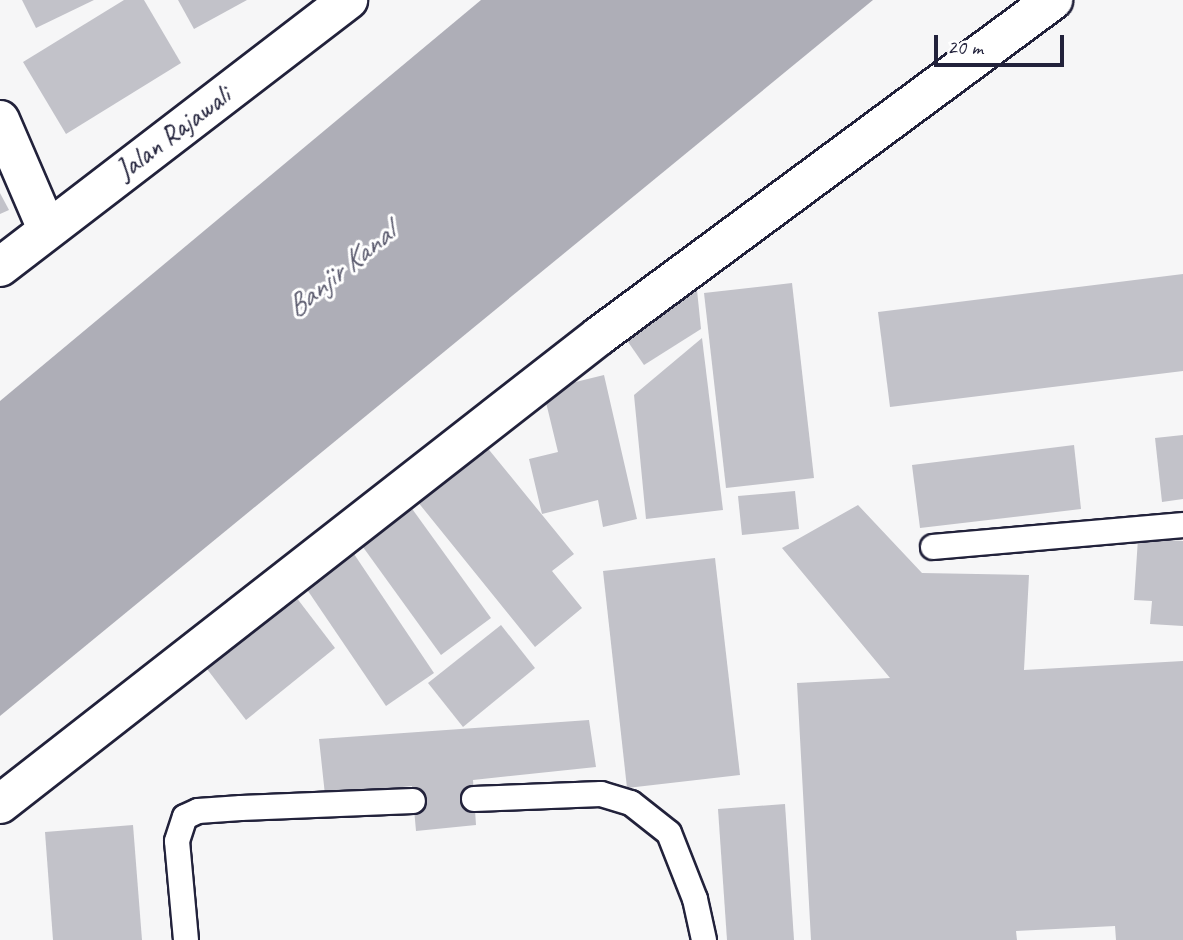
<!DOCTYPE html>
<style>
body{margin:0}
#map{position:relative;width:1183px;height:940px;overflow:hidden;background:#f6f6f7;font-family:Caveat,sans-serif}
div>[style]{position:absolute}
.water>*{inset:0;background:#aeaeb7}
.building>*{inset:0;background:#c2c2c9}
.roads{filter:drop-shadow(2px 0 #22223b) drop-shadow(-2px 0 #22223b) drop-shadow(0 2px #22223b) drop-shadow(0 -2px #22223b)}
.service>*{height:24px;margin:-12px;padding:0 12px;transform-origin:12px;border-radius:12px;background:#fff}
.minor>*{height:38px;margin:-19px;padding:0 19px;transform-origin:19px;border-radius:19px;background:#fff}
.tertiary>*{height:38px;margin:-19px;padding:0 19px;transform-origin:19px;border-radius:19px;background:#fff}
span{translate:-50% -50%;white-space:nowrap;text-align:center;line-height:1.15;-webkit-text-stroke:6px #fff;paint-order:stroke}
.street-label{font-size:28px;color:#22223b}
.water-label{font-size:30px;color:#5a5a6d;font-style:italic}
.scale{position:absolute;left:934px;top:35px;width:130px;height:32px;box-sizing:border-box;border:4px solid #22223b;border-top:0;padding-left:9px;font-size:21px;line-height:24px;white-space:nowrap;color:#22223b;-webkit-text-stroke:5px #fff;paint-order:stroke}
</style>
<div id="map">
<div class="water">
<div style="clip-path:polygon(481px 0,873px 0,0 716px,0 401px)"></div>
</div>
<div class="building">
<div style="clip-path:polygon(22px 0,94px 0,36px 28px)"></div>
<div style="clip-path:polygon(124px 0,144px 0,181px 63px,66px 134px,23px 62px)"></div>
<div style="clip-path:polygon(178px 0,247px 0,194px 29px)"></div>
<div style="clip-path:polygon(0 193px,9px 210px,0 214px)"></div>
<div style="clip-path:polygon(1183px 274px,1183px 371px,890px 407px,878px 312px)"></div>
<div style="clip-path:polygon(792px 283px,814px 478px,726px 488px,704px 293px)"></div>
<div style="clip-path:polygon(697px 290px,701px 329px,644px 365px,624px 336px)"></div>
<div style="clip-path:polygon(702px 338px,723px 510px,646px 519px,634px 395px)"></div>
<div style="clip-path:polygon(604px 375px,637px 519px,603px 527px,598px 500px,542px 514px,529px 459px,558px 452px,543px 390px)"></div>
<div style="clip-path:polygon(1183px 435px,1183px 499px,1162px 502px,1155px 438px)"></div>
<div style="clip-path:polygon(481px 440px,574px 554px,552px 571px,582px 608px,535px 647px,413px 496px)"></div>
<div style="clip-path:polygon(1074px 445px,1081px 509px,920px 528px,912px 465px)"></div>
<div style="clip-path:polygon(795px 491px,799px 529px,742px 535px,738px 496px)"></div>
<div style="clip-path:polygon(405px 499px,491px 618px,441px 655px,355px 536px)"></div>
<div style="clip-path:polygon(858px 505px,922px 573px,1029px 575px,1024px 670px,1183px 661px,1183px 940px,1116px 940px,1115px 926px,1016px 931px,1017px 940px,811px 940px,797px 683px,890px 678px,782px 548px)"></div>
<div style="clip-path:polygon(1138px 538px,1183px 541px,1183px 626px,1150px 624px,1152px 601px,1134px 600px)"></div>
<div style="clip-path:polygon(354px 554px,434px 673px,386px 706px,306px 588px)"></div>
<div style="clip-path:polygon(715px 558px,740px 775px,627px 788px,603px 571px)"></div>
<div style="clip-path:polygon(296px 597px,335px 648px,246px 720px,207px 669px)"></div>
<div style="clip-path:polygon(501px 625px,535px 668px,463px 727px,428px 683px)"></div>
<div style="clip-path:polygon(589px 720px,596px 767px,473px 780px,476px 825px,416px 831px,412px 786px,325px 795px,319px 739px)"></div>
<div style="clip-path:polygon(785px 804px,794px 940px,727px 940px,718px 809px)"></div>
<div style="clip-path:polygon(133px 825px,142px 940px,53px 940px,45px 832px)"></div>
</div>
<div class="roads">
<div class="service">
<div style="left:933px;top:547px;width:251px;rotate:-5deg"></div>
<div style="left:474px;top:799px;width:127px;rotate:-2.3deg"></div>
<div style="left:601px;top:794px;width:31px;rotate:17deg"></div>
<div style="left:631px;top:803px;width:48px;rotate:38.3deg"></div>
<div style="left:669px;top:833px;width:71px;rotate:68.5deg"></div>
<div style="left:695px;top:899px;width:42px;rotate:77.6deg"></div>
<div style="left:186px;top:940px;width:99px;rotate:-95.2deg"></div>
<div style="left:177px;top:841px;width:25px;rotate:-72deg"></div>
<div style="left:185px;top:817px;width:14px;rotate:-25deg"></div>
<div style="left:198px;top:811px;width:43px;rotate:-4deg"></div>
<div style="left:241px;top:808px;width:172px;rotate:-2.3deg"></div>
</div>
<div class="minor">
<div style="left:0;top:120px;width:119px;rotate:66.7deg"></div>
</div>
<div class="tertiary">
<div style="left:0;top:267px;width:439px;rotate:-37.5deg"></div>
<div style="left:0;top:804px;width:760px;rotate:-38deg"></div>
<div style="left:599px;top:336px;width:565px;rotate:-36.5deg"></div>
</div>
</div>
<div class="street-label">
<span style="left:173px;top:133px;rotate:-37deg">Jalan Rajawali</span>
</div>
<div class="water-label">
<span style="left:340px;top:270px;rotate:-39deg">Banjir Kanal</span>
</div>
<div class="scale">20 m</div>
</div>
